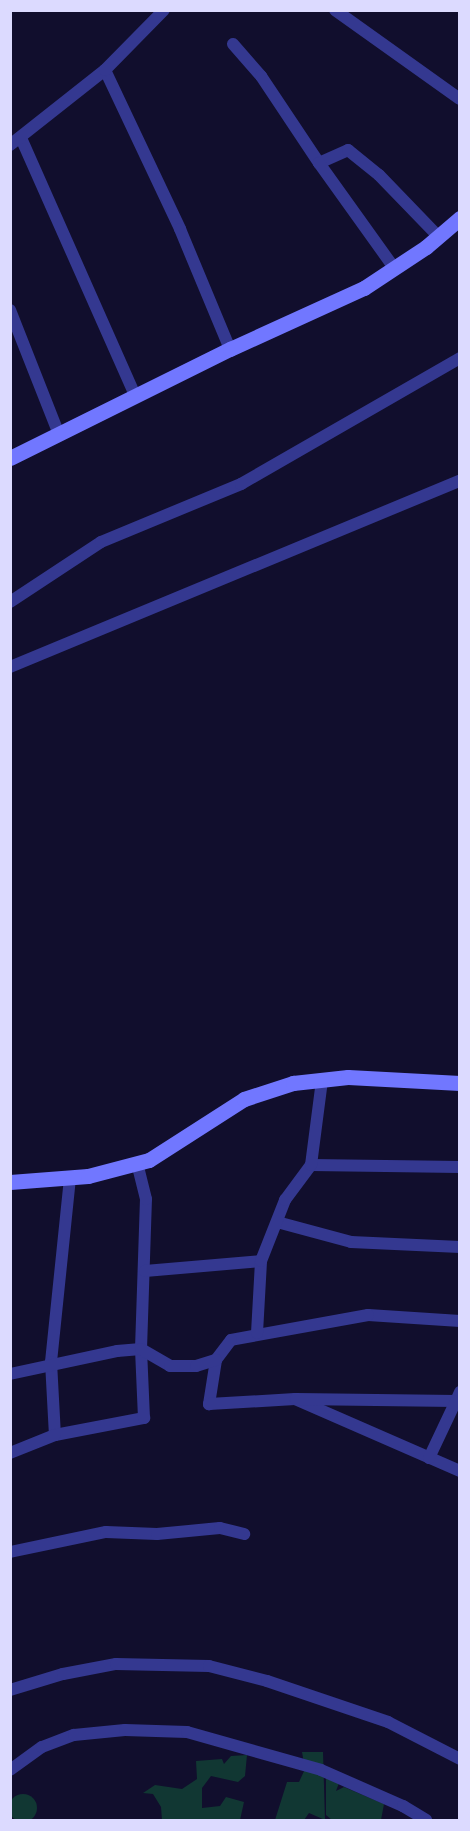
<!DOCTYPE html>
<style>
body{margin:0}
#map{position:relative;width:470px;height:1831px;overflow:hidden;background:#110e2d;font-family:Inter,sans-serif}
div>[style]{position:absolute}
.green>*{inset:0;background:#113733}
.round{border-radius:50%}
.minor>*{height:12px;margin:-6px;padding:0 6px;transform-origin:6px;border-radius:6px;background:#343890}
.secondary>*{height:15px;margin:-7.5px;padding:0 7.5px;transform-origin:7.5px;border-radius:7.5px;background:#7177ff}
span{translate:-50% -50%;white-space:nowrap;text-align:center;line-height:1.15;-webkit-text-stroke:5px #110e2d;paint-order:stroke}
.frame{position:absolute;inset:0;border:12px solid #dcdaff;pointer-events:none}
</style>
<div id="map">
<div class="green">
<div style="clip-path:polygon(302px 1752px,323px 1752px,325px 1820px,309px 1813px,304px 1820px,275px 1820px,287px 1782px,299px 1782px,305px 1769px)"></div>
<div style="clip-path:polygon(247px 1755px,245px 1776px,238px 1782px,211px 1776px,202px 1788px,202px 1808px,220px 1806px,226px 1797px,244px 1802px,240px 1820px,162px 1820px,161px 1807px,153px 1794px,143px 1793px,155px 1785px,182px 1789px,197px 1779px,196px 1761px,222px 1759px,224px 1764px,231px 1756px)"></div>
<div style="clip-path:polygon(326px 1778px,339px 1783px,336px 1791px,344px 1787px,384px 1804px,381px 1820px,332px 1820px,326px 1815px)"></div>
<div class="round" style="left:9px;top:1794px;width:28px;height:28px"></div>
</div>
<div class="minor">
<div style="left:335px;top:10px;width:153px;rotate:35.5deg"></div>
<div style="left:233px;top:44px;width:43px;rotate:48.8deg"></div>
<div style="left:261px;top:76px;width:105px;rotate:56.3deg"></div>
<div style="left:319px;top:163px;width:32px;rotate:-24deg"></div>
<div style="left:348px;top:150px;width:40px;rotate:39deg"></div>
<div style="left:379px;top:175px;width:85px;rotate:46deg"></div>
<div style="left:105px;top:70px;width:176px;rotate:64.7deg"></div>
<div style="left:180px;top:229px;width:130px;rotate:67.4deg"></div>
<div style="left:21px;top:138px;width:281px;rotate:66.1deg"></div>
<div style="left:10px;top:145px;width:121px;rotate:-38.3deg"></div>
<div style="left:105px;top:70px;width:84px;rotate:-45.5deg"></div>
<div style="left:319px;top:163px;width:130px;rotate:54.4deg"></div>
<div style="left:10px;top:310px;width:131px;rotate:68.5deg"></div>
<div style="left:10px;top:602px;width:109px;rotate:-33.4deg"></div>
<div style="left:101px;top:542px;width:152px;rotate:-22.5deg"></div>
<div style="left:241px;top:484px;width:253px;rotate:-29.9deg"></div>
<div style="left:10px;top:667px;width:487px;rotate:-22.5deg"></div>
<div style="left:311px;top:1165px;width:149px;rotate:0.8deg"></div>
<div style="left:70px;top:1178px;width:185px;rotate:95.9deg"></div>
<div style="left:51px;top:1362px;width:73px;rotate:86.9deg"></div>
<div style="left:55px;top:1435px;width:91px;rotate:-10.8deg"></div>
<div style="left:144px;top:1418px;width:69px;rotate:-92.5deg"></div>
<div style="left:141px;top:1349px;width:150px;rotate:-88.1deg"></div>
<div style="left:146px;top:1199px;width:36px;rotate:-104deg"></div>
<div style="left:277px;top:1222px;width:77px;rotate:15.1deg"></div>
<div style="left:351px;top:1242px;width:109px;rotate:2.6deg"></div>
<div style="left:145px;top:1271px;width:116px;rotate:-4.9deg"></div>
<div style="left:460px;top:1321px;width:92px;rotate:-176.3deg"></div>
<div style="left:368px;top:1315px;width:139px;rotate:169.7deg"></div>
<div style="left:231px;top:1340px;width:25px;rotate:127deg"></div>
<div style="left:216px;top:1360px;width:45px;rotate:99deg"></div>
<div style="left:209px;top:1404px;width:86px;rotate:-3.3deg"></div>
<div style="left:295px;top:1399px;width:180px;rotate:23.6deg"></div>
<div style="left:257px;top:1333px;width:72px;rotate:-86.8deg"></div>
<div style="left:261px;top:1261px;width:66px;rotate:-68.5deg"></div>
<div style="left:285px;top:1200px;width:44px;rotate:-53.4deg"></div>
<div style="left:311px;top:1165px;width:86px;rotate:-82.6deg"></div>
<div style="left:10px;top:1374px;width:109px;rotate:-12.1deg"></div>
<div style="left:117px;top:1351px;width:24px;rotate:-5deg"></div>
<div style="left:141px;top:1349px;width:34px;rotate:30deg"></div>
<div style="left:170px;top:1366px;width:26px"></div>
<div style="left:196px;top:1366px;width:21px;rotate:-17deg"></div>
<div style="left:296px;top:1399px;width:160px;rotate:0.7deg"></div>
<div style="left:456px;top:1401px;width:10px;rotate:-66deg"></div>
<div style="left:10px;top:1453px;width:48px;rotate:-21.8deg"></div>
<div style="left:429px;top:1458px;width:63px;rotate:-64.7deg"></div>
<div style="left:10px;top:1552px;width:98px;rotate:-11.8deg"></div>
<div style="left:106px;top:1532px;width:51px;rotate:2.2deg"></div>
<div style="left:157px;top:1534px;width:63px;rotate:-5.4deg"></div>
<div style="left:220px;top:1528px;width:25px;rotate:14deg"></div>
<div style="left:10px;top:1690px;width:55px;rotate:-16.8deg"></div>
<div style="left:63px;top:1674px;width:54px;rotate:-10.7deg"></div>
<div style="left:116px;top:1664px;width:93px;rotate:1.2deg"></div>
<div style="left:209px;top:1666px;width:60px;rotate:14.5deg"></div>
<div style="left:267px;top:1681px;width:128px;rotate:18.7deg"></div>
<div style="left:388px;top:1722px;width:81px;rotate:27.2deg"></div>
<div style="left:10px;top:1770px;width:39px;rotate:-36deg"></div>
<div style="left:42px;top:1747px;width:34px;rotate:-21deg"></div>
<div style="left:74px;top:1735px;width:51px;rotate:-5.6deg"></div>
<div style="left:125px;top:1730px;width:62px;rotate:1.8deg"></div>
<div style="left:187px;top:1732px;width:139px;rotate:15.8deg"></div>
<div style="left:321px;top:1770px;width:90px;rotate:23.7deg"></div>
<div style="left:403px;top:1806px;width:27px;rotate:31deg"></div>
</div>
<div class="secondary">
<div style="left:10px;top:458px;width:246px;rotate:-26.4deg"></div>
<div style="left:230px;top:349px;width:147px;rotate:-24.5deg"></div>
<div style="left:364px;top:288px;width:74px;rotate:-33.5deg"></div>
<div style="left:426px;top:247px;width:45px;rotate:-40.5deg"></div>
<div style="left:10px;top:1182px;width:78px;rotate:-4.4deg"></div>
<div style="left:88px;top:1176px;width:63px;rotate:-14.7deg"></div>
<div style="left:149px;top:1160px;width:113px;rotate:-32.7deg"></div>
<div style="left:244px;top:1099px;width:52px;rotate:-18.1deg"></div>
<div style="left:293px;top:1083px;width:55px;rotate:-6.2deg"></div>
<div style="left:348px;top:1077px;width:112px;rotate:3.1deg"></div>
</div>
<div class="frame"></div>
</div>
